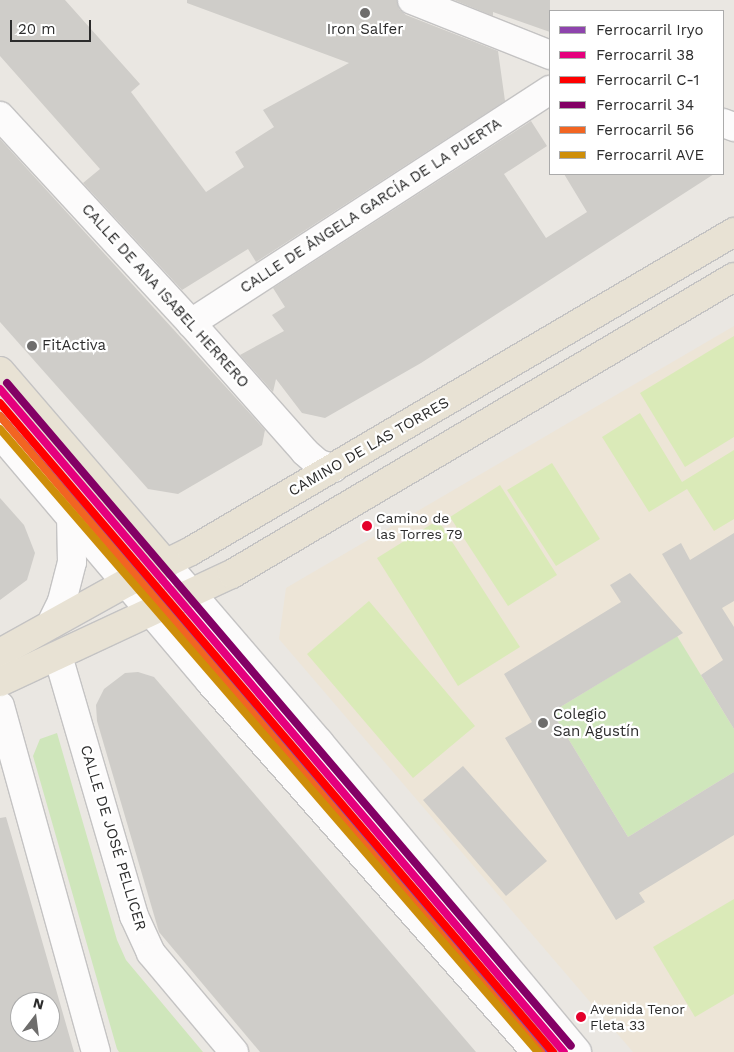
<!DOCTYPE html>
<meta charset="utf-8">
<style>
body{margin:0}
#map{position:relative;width:734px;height:1052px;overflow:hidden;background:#eae7e2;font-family:"Work Sans",sans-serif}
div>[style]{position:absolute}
.education>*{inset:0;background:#ede5d7}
.green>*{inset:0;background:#cfe6bb}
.pitch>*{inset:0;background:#daeab8}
.building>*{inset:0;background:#cfcdc9}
.roads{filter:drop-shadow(1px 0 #c4c3c3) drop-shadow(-1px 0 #c4c3c3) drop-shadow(0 1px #c4c3c3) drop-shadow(0 -1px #c4c3c3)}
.minor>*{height:28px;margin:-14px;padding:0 14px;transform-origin:14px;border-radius:14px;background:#fcfbfb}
.secondary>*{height:28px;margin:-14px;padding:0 14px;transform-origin:14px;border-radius:14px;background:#fcfbfb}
.primary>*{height:28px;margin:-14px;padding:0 14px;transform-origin:14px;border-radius:14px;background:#e8e2d4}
.rail-1>*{height:8px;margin:-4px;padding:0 4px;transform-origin:4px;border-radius:4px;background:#8e44ad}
.rail-2>*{height:8px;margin:-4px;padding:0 4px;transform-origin:4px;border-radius:4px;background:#e5007d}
.rail-3>*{height:8px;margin:-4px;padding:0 4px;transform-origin:4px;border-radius:4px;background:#f00}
.rail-4>*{height:8px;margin:-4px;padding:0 4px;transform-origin:4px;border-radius:4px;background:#830065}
.rail-5>*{height:8px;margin:-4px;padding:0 4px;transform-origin:4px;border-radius:4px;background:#f26522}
.rail-6>*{height:8px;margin:-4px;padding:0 4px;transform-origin:4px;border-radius:4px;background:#ce8e09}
.dots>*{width:14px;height:14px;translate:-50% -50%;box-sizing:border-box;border:2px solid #fff;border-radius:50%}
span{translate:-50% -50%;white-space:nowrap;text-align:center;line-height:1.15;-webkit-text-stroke:4.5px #fff;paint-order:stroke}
.bus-label{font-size:14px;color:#2c2c2c}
.left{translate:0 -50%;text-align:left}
.poi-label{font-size:15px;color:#2c2c2c}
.street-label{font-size:15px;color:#2c2c2c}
.legend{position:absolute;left:549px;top:10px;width:175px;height:165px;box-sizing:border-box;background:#fff;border:1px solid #ababab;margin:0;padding:6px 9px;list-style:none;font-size:15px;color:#2c2c2c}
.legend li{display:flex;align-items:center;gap:10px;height:25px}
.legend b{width:25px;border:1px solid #ababab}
.north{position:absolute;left:10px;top:992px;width:50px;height:50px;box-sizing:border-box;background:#fff;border:1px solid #ababab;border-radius:50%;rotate:15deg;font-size:14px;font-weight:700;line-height:20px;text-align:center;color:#2c2c2c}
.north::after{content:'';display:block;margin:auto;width:18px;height:22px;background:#6e6d6c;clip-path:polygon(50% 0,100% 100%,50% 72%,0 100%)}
.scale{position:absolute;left:10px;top:20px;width:81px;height:22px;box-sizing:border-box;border:2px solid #2c2c2c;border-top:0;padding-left:6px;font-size:15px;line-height:18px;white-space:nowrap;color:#2c2c2c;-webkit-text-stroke:4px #fff;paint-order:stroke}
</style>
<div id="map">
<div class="education">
<div style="clip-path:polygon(734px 326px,734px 1052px,633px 1052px,279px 639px,286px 588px)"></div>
</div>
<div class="green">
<div style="clip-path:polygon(677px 636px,734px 729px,734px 772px,628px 837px,552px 712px)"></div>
<div style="clip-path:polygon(57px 733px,117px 940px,126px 960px,203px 1052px,119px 1052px,117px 1049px,33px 756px,40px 739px)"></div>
</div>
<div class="pitch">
<div style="clip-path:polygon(734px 336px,734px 437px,685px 467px,640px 393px)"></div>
<div style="clip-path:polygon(640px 413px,682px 482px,734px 450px,734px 519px,714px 531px,687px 489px,649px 512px,602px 437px)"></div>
<div style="clip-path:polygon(552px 463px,600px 539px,556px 566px,507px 490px)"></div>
<div style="clip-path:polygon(500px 485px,557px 575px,508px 606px,450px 517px)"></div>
<div style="clip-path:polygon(438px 520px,520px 647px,458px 686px,377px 558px)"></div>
<div style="clip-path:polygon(369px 601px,475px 726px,413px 778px,307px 654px)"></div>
<div style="clip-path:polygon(734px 899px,734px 994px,695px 1017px,653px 947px)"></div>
</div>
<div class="building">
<div style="clip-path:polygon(0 0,65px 0,140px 84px,131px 92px,206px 192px,244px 167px,235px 152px,274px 127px,263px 110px,349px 63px,187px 3px,187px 0,397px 0,399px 9px,406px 15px,498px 51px,505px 101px,256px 262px,248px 249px,182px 290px,83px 183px,100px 169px,0 56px)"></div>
<div style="clip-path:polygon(454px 0,550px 0,550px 32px,493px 12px,493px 16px)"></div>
<div style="clip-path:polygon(531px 121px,547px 146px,504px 174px,546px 238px,587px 212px,564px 174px,714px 174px,421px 363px,325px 418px,302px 413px,276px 379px,273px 392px,240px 355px,284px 331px,272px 315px,285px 307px,273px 288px)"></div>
<div style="clip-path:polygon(0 139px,265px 430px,262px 445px,178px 494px,148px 489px,0 322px)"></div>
<div style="clip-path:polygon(0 498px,24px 525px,35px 553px,27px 580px,0 600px)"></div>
<div style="clip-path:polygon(734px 533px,734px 601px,722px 608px,734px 627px,734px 729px,701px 675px,723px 660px,662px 554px,681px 543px,690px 560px)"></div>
<div style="clip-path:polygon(630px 573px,683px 633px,552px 712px,628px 837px,734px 772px,734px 835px,639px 893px,645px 902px,616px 920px,505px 738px,532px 722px,504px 674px,621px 602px,610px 585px)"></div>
<div style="clip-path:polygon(138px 672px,154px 677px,476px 1052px,260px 1052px,159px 932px,97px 721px,96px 705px,104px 689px,125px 673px)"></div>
<div style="clip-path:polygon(463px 766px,547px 861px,506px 896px,423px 800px)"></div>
<div style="clip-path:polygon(evenodd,6px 817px,30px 899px,74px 1052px,0 1052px,0 818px,6px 817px,20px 1002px,50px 1002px,50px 1032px,20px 1032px,20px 1002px)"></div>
</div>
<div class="roads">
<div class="minor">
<div style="left:412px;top:0;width:149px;rotate:21.7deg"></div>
<div style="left:0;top:116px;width:282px;rotate:47.3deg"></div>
<div style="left:191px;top:323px;width:172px;rotate:48.5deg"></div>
<div style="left:305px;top:452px;width:18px;rotate:41deg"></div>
<div style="left:319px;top:464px;width:15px;rotate:16deg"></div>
<div style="left:723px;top:123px;width:12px;rotate:20deg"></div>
<div style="left:191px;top:323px;width:428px;rotate:-33deg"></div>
<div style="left:58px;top:656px;width:271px;rotate:73.7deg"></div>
<div style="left:134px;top:916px;width:41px;rotate:65.3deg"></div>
<div style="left:151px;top:953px;width:129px;rotate:50deg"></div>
<div style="left:0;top:706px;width:359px;rotate:74.5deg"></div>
</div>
<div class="secondary">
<div style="left:0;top:434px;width:325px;rotate:49.7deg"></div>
<div style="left:210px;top:682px;width:493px;rotate:48.6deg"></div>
<div style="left:166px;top:564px;width:235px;rotate:49.3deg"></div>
<div style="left:319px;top:742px;width:403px;rotate:50.2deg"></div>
<div style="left:51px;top:624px;width:25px;rotate:-64deg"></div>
<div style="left:62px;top:601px;width:40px;rotate:-75.6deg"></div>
<div style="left:72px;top:562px;width:47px;rotate:-91.2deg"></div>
</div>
<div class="primary">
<div style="left:0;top:371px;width:255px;rotate:49.3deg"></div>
<div style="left:0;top:653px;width:144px;rotate:-29.1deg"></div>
<div style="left:126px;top:583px;width:72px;rotate:-26.2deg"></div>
<div style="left:191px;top:551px;width:630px;rotate:-30.43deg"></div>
<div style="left:0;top:682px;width:256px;rotate:-25deg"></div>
<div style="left:232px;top:574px;width:583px;rotate:-30.61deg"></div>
</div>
</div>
<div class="rail-1">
<div style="left:0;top:416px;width:841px;rotate:49.15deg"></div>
</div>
<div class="rail-2">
<div style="left:0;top:389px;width:870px;rotate:49.61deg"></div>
</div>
<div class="rail-3">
<div style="left:0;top:403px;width:853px;rotate:49.57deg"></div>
</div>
<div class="rail-4">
<div style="left:7px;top:383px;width:870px;rotate:49.61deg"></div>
</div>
<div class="rail-5">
<div style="left:0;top:416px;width:835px;rotate:49.61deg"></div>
</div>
<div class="rail-6">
<div style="left:0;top:429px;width:823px;rotate:49.19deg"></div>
</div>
<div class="dots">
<div style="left:365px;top:13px;background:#6e6d6c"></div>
<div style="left:32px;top:346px;background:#6e6d6c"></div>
<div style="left:367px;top:526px;background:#e4002b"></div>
<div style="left:543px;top:723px;background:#6e6d6c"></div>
<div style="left:581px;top:1017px;background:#e4002b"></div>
</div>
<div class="bus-label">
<span class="left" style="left:376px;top:526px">Camino de<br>las Torres 79</span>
<span class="left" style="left:590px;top:1017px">Avenida Tenor<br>Fleta 33</span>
</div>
<div class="poi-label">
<span style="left:365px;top:30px">Iron Salfer</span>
<span class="left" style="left:42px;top:346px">FitActiva</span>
<span class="left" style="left:553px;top:723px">Colegio<br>San Agustín</span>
</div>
<div class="street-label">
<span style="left:371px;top:206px;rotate:-33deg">CALLE DE ÁNGELA GARCÍA DE LA PUERTA</span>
<span style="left:165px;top:296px;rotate:48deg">CALLE DE ANA ISABEL HERRERO</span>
<span style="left:369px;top:447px;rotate:-30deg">CAMINO DE LAS TORRES</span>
<span style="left:113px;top:838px;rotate:73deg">CALLE DE JOSÉ PELLICER</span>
</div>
<ul class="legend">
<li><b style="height:6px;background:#8e44ad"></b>Ferrocarril Iryo</li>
<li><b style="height:6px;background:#e5007d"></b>Ferrocarril 38</li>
<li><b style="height:6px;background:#f00"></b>Ferrocarril C-1</li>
<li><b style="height:6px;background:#830065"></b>Ferrocarril 34</li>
<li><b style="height:6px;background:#f26522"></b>Ferrocarril 56</li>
<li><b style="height:6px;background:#ce8e09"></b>Ferrocarril AVE</li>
</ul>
<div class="north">N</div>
<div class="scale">20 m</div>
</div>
